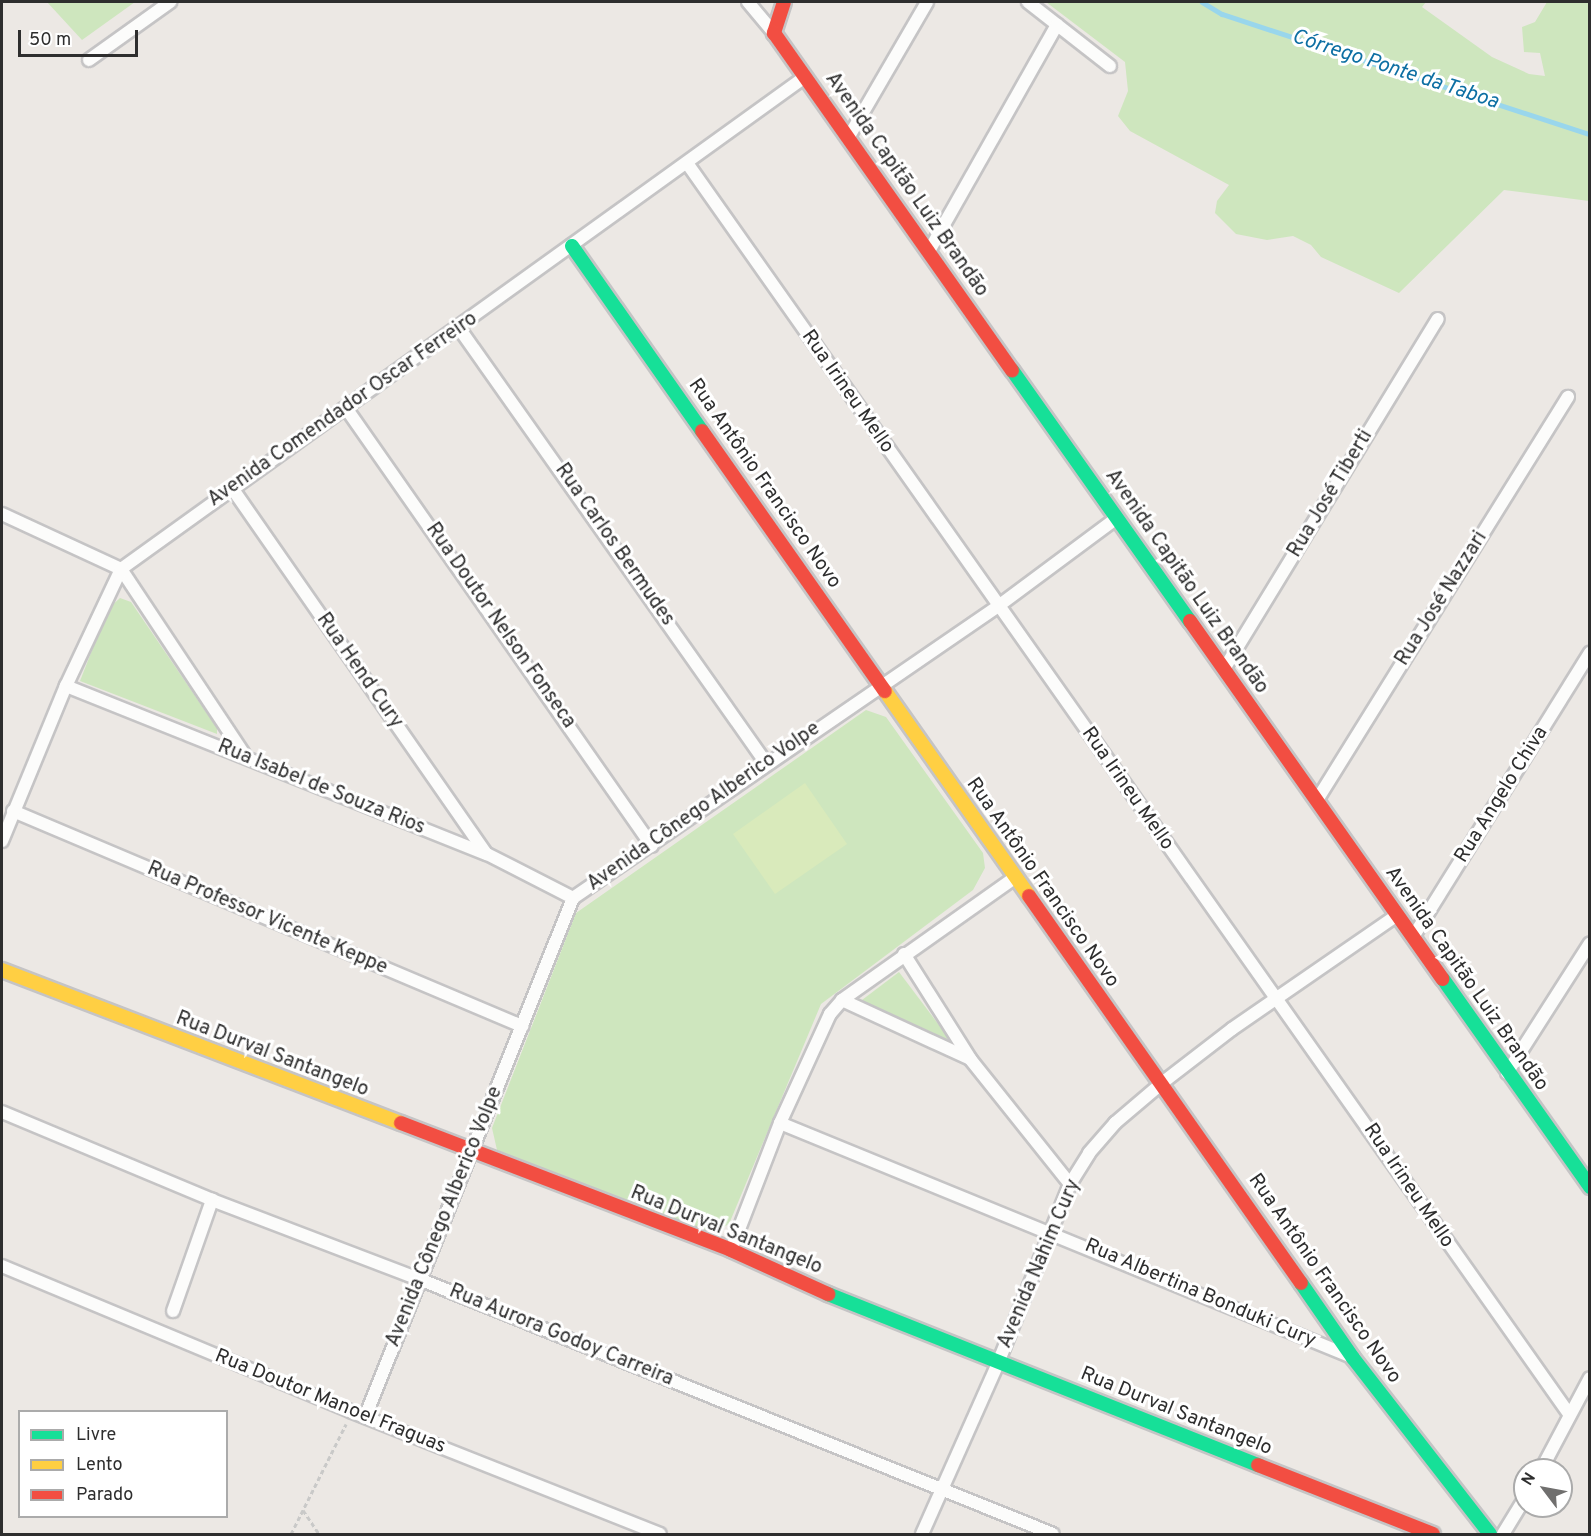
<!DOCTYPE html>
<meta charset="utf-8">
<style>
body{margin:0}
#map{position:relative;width:1591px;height:1536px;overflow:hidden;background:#ece8e4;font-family:Overpass,sans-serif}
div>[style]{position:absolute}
.green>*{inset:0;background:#cee6be}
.pitch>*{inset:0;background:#d9eabb}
.stream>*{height:4.5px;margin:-2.25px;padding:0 2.25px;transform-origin:2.25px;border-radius:2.25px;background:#99d6ec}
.path>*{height:3px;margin-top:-1.5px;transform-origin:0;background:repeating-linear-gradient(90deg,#c9c9c8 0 4.5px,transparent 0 7.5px)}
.roads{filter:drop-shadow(2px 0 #c5c4c5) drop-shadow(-2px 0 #c5c4c5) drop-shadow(0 2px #c5c4c5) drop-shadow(0 -2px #c5c4c5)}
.street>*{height:12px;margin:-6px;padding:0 6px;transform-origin:6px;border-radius:6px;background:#fcfcfb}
.fast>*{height:14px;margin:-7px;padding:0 7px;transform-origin:7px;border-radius:7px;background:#16e098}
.slow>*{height:14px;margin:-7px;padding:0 7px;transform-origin:7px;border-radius:7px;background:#ffcf43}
.jam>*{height:14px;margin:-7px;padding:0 7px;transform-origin:7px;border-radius:7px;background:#f24e42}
span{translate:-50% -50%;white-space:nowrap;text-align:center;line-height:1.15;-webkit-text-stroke:6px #fff;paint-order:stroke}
.street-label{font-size:20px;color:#2e2e2e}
.water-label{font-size:21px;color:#0d6fa3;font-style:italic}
.frame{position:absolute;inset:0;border:3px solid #2e2e2e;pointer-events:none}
.legend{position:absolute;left:18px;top:1410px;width:210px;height:108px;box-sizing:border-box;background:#fff;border:2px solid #ababab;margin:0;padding:8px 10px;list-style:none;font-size:18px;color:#2e2e2e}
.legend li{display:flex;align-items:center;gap:12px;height:30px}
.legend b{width:30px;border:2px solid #ababab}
.north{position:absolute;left:1513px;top:1458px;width:60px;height:60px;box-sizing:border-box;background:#fff;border:2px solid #ababab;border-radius:50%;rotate:302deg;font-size:16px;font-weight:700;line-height:24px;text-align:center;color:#2e2e2e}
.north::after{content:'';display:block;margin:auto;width:21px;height:27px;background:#706f6e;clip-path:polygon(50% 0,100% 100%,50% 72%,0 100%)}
.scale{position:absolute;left:18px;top:30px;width:120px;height:27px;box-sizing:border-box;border:3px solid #2e2e2e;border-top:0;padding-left:8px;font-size:18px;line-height:21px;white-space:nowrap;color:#2e2e2e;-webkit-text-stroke:4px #fff;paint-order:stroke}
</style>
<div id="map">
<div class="green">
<div style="clip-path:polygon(47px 2px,135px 2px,82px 40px)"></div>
<div style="clip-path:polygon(1046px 2px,1426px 2px,1422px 7px,1492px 57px,1529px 74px,1545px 76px,1540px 53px,1524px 52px,1522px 27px,1535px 22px,1547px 2px,1589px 2px,1589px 201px,1504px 190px,1399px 293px,1321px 257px,1311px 245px,1293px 236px,1267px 240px,1236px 234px,1215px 213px,1217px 201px,1229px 185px,1130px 131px,1118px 116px,1128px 91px,1125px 62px)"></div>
<div style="clip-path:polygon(120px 598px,131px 602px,217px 728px,217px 734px,80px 681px,108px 609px)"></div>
<div style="clip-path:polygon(866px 710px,886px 717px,983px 853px,985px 868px,973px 890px,821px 1004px,729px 1224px,710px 1235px,497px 1150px,492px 1128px,576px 913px)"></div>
<div style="clip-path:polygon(899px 972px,948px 1037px,947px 1040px,858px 1003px)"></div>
</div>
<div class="pitch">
<div style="clip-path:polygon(805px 783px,847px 844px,775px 894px,733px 834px)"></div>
</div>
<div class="stream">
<div style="left:1202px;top:2px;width:23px;rotate:31deg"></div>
<div style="left:1222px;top:14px;width:387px;rotate:18.1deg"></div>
</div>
<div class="path">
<div style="left:303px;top:1510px;width:29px;rotate:56deg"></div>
<div style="left:291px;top:1534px;width:123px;rotate:-63.4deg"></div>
</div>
<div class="roads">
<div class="street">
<div style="left:748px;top:2px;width:40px;rotate:50deg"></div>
<div style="left:1028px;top:2px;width:104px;rotate:38deg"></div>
<div style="left:89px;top:60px;width:100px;rotate:-35.6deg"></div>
<div style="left:848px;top:138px;width:157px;rotate:-59.8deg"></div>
<div style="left:687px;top:163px;width:1531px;rotate:54.81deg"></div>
<div style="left:929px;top:251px;width:260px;rotate:-60.5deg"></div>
<div style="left:459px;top:328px;width:532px;rotate:54.79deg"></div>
<div style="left:346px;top:408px;width:534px;rotate:55.06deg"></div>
<div style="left:232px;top:488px;width:445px;rotate:55.2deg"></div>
<div style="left:2px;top:514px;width:131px;rotate:24.8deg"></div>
<div style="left:121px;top:569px;width:226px;rotate:56.4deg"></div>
<div style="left:1224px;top:669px;width:410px;rotate:-58.6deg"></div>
<div style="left:66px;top:686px;width:453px;rotate:21.8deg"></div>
<div style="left:487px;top:854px;width:97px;rotate:27.1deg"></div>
<div style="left:1317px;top:800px;width:475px;rotate:-58.1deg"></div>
<div style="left:13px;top:811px;width:553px;rotate:22.9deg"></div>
<div style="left:2px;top:841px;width:168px;rotate:-67.6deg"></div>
<div style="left:66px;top:686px;width:129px;rotate:-64.8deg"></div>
<div style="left:121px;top:569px;width:843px;rotate:-35.73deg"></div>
<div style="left:1413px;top:937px;width:335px;rotate:-58.1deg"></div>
<div style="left:904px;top:954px;width:125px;rotate:57.7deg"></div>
<div style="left:971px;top:1060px;width:159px;rotate:51.4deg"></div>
<div style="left:842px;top:1000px;width:141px;rotate:24.7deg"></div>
<div style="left:1507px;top:1073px;width:154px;rotate:-57.4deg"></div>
<div style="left:2px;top:1112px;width:228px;rotate:22.7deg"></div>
<div style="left:212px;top:1200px;width:222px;rotate:20.9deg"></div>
<div style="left:419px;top:1279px;width:683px;rotate:21.91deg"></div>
<div style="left:780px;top:1123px;width:618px;rotate:22.25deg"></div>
<div style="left:731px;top:1250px;width:136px;rotate:-68.9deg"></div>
<div style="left:780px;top:1123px;width:120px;rotate:-65.4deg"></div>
<div style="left:830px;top:1014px;width:18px;rotate:-49deg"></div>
<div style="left:842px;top:1000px;width:209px;rotate:-35.3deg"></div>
<div style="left:2px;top:1266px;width:379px;rotate:22.6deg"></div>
<div style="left:352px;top:1412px;width:331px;rotate:21.6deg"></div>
<div style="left:173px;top:1311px;width:118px;rotate:-70.6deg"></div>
<div style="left:365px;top:1417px;width:559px;rotate:-68.16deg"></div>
<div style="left:573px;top:898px;width:514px;rotate:-34.46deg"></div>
<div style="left:997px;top:607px;width:149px;rotate:-36.6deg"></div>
<div style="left:1541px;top:1470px;width:104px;rotate:-62deg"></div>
<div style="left:922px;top:1534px;width:187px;rotate:-66deg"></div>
<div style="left:998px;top:1363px;width:193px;rotate:-68.1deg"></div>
<div style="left:1070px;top:1184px;width:36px;rotate:-58deg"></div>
<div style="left:1089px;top:1153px;width:40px;rotate:-49deg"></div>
<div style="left:1115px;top:1123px;width:62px;rotate:-40.4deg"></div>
<div style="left:1162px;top:1083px;width:88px;rotate:-37.6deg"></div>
<div style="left:1232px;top:1029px;width:201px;rotate:-34.6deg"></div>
<div style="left:1503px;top:1534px;width:42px;rotate:-58.6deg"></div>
</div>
<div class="fast">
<div style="left:572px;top:246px;width:226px;rotate:54.9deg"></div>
<div style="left:1012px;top:370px;width:308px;rotate:54.7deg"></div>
<div style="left:1443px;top:979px;width:255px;rotate:54.7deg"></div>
<div style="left:1301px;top:1283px;width:91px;rotate:55.3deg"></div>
<div style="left:1353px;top:1358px;width:223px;rotate:52.1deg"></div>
<div style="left:828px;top:1294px;width:463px;rotate:21.7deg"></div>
</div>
<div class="slow">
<div style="left:885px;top:691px;width:251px;rotate:54.9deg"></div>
<div style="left:2px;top:970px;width:427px;rotate:21deg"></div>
</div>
<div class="jam">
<div style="left:784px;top:2px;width:33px;rotate:108deg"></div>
<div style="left:774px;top:33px;width:413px;rotate:54.8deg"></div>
<div style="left:702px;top:431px;width:318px;rotate:54.9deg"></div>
<div style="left:1190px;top:621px;width:438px;rotate:54.8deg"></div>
<div style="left:1029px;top:896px;width:473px;rotate:54.9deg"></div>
<div style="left:401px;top:1123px;width:354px;rotate:21deg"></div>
<div style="left:731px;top:1250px;width:107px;rotate:24.4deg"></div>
<div style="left:1258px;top:1465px;width:188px;rotate:21.5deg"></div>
</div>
</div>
<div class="street-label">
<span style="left:906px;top:185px;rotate:55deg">Avenida Capitão Luiz Brandão</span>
<span style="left:847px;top:392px;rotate:55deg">Rua Irineu Mello</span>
<span style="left:343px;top:410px;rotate:-35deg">Avenida Comendador Oscar Ferreiro</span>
<span style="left:764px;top:484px;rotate:55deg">Rua Antônio Francisco Novo</span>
<span style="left:1331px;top:494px;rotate:-59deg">Rua José Tiberti</span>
<span style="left:614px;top:545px;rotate:55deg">Rua Carlos Bermudes</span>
<span style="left:1186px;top:582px;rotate:55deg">Avenida Capitão Luiz Brandão</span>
<span style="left:1442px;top:599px;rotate:-58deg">Rua José Nazzari</span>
<span style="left:500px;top:626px;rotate:55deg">Rua Doutor Nelson Fonseca</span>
<span style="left:359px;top:671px;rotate:55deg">Rua Hend Cury</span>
<span style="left:321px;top:788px;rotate:22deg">Rua Isabel de Souza Rios</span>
<span style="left:1127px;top:789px;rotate:55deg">Rua Irineu Mello</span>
<span style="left:1502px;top:795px;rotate:-58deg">Rua Angelo Chiva</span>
<span style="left:704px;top:807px;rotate:-35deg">Avenida Cônego Alberico Volpe</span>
<span style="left:1042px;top:883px;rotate:55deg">Rua Antônio Francisco Novo</span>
<span style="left:267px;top:919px;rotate:23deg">Rua Professor Vicente Keppe</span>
<span style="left:1466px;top:979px;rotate:55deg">Avenida Capitão Luiz Brandão</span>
<span style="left:272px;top:1055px;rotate:21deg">Rua Durval Santangelo</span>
<span style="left:1408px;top:1186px;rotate:56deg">Rua Irineu Mello</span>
<span style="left:445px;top:1217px;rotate:-68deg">Avenida Cônego Alberico Volpe</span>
<span style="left:726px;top:1231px;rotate:22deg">Rua Durval Santangelo</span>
<span style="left:1040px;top:1264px;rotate:-67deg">Avenida Nahim Cury</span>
<span style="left:1324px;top:1279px;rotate:55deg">Rua Antônio Francisco Novo</span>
<span style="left:1200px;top:1294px;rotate:23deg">Rua Albertina Bonduki Cury</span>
<span style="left:561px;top:1336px;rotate:22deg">Rua Aurora Godoy Carreira</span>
<span style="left:330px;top:1402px;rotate:22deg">Rua Doutor Manoel Fraguas</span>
<span style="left:1176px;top:1412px;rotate:22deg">Rua Durval Santangelo</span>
</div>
<div class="water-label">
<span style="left:1395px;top:70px;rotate:18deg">Córrego Ponte da Taboa</span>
</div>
<div class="frame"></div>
<ul class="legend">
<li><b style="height:8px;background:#16e098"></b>Livre</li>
<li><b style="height:8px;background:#ffcf43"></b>Lento</li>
<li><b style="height:8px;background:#f24e42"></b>Parado</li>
</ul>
<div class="north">N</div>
<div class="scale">50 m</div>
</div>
